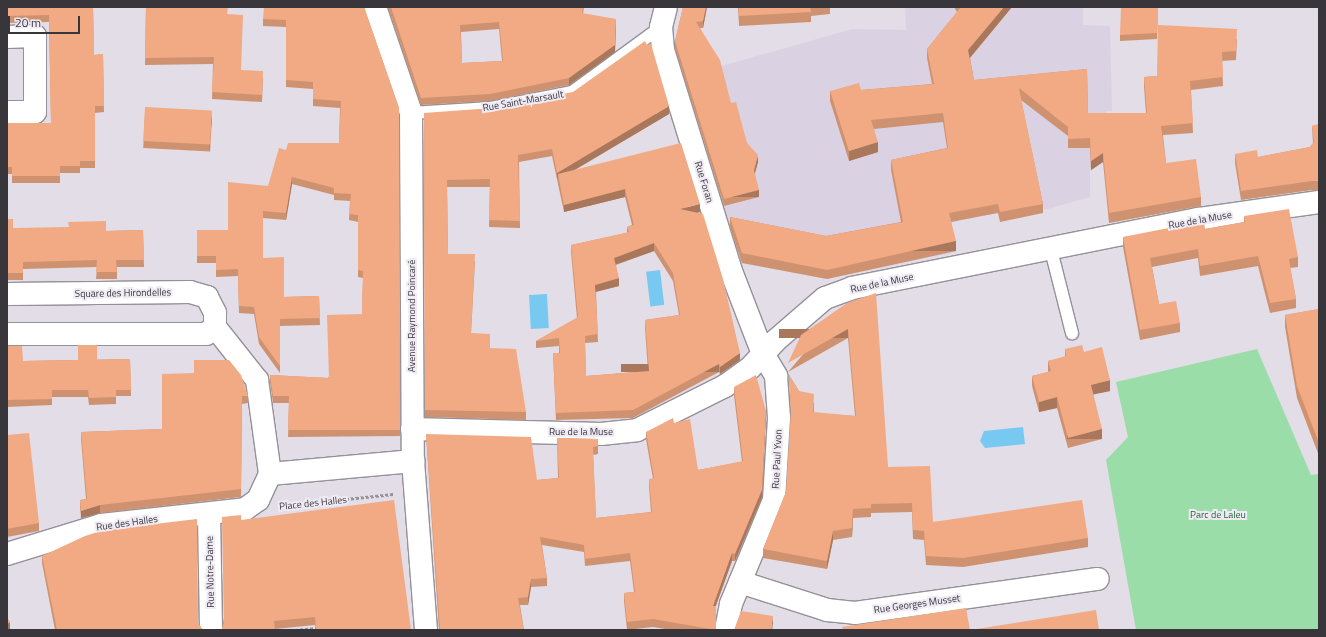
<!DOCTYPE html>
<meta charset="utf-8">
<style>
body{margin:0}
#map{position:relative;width:1326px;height:637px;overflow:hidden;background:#e2dde6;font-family:"Titillium Web",sans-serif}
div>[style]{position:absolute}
.built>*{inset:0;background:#dad2e2}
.green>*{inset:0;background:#9adda9}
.water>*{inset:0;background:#78c9f2;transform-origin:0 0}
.path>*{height:2.5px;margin-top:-1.25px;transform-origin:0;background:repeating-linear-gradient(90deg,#959299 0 3px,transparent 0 5px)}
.roads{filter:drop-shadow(1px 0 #959099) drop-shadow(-1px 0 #959099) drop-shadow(0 1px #959099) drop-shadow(0 -1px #959099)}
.service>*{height:12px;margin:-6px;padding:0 6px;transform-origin:6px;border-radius:6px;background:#fff}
.minor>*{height:22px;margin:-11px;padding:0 11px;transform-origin:11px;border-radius:11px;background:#fff}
.secondary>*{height:22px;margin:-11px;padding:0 11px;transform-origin:11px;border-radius:11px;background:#fff}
.wall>*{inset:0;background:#cf9271;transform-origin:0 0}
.shaded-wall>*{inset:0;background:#a9775c;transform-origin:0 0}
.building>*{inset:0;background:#f1aa83;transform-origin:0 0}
span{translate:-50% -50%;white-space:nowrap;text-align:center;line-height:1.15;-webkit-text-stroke:4px #efeaf4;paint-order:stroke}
.street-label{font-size:10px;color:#38363a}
.park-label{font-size:10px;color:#1f6637}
.frame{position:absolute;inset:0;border:8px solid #38363a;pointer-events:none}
.scale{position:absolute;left:8px;top:16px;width:72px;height:18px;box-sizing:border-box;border:2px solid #38363a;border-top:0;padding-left:5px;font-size:12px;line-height:14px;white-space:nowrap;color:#38363a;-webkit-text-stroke:3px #efeaf4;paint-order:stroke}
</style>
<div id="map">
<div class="built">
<i style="clip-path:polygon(905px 7px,1083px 7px,1083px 25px,1110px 26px,1112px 111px,1106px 111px,1108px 158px,1090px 171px,1090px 197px,1044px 210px,1038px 184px,978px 217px,934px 226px,951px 229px,956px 252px,827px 279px,737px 262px,687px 76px,852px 29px,906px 30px)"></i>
</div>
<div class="green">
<i style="clip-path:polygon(1257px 349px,1311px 475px,1319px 474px,1319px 630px,1136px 630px,1106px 460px,1128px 437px,1116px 382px)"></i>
</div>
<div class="water">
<i style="left:660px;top:270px;width:35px;height:14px;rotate:83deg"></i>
<i style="left:547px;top:294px;width:34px;height:18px;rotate:87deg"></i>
<i style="clip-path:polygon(1023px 427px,1025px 444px,985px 448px,980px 441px,984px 431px)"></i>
</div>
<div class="path">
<i style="left:281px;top:506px;width:113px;rotate:-6.1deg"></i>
<i style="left:295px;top:630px;width:22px;rotate:-5deg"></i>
</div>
<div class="roads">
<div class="service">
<i style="left:411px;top:113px;width:80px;rotate:-3.6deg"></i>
<i style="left:491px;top:108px;width:83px;rotate:-11.2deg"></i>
<i style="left:572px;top:92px;width:110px;rotate:-36.1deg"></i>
<i style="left:1051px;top:250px;width:86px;rotate:75.8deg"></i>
</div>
<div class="minor">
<i style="left:666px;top:7px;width:21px;rotate:104deg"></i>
<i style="left:661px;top:27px;width:23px;rotate:85deg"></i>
<i style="left:663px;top:50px;width:231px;rotate:72.9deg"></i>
<i style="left:731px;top:271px;width:89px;rotate:68.9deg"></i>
<i style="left:763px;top:354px;width:26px;rotate:59deg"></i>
<i style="left:776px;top:376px;width:42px;rotate:85.9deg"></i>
<i style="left:779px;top:418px;width:82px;rotate:93.5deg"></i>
<i style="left:774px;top:500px;width:113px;rotate:112.5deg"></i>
<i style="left:731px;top:604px;width:26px;rotate:101deg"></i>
<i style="left:7px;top:37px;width:28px;rotate:-2deg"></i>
<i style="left:35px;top:36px;width:76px;rotate:90deg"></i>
<i style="left:35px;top:112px;width:28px;rotate:180deg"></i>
<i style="left:7px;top:294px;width:183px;rotate:-0.6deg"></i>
<i style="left:190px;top:292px;width:18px;rotate:16deg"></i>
<i style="left:207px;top:297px;width:18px;rotate:63deg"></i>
<i style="left:215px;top:313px;width:14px;rotate:90deg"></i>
<i style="left:215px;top:327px;width:11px;rotate:142deg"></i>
<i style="left:206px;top:334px;width:199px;rotate:180deg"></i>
<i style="left:215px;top:327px;width:68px;rotate:51.6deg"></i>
<i style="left:257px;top:380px;width:95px;rotate:82.1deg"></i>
<i style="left:412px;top:429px;width:189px;rotate:1.5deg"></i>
<i style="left:601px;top:434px;width:36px;rotate:-6deg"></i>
<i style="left:637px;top:430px;width:98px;rotate:-26.6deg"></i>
<i style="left:725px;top:386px;width:31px;rotate:-36deg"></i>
<i style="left:750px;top:368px;width:37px;rotate:-47deg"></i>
<i style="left:775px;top:341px;width:66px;rotate:-40.7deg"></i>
<i style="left:825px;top:298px;width:29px;rotate:-20deg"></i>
<i style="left:852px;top:288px;width:353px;rotate:-11.3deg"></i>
<i style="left:1198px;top:219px;width:122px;rotate:-8deg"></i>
<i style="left:209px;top:514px;width:116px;rotate:89deg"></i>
<i style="left:7px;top:554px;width:98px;rotate:-17.1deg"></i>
<i style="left:101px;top:525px;width:145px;rotate:-6.3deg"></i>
<i style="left:245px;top:509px;width:16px;rotate:-35deg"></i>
<i style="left:258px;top:500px;width:29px;rotate:-65deg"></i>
<i style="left:270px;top:474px;width:144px;rotate:-5.2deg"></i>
<i style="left:740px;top:582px;width:91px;rotate:17.8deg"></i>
<i style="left:827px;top:610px;width:28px;rotate:6deg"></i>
<i style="left:855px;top:613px;width:245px;rotate:-8deg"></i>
</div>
<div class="secondary">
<i style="left:375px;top:7px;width:112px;rotate:71.2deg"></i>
<i style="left:411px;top:113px;width:348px;rotate:89.7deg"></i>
<i style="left:413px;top:461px;width:169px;rotate:85.6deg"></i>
</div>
</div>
<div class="wall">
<i style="clip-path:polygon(7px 7px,93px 7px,94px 55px,103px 54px,104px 112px,95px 113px,95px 168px,80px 168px,80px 173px,60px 173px,60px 183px,12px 183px,12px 174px,7px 174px,7px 123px,51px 123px,49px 22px,7px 23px)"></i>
<i style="clip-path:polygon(146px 7px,228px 14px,241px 70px,263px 78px,262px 102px,212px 99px,213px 64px,145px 65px)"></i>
<i style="clip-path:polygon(364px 7px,399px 108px,400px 436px,288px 437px,289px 403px,273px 403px,270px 382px,270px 375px,328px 378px,362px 314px,363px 278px,358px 277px,358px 222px,349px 220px,350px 201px,334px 200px,334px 195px,292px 184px,286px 220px,263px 218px,263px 258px,284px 297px,319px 296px,320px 325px,280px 326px,280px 373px,259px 344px,254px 314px,239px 313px,238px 276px,216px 277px,216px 263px,197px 263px,197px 230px,228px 230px,268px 186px,286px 150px,339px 143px,340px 108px,313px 106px,313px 89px,286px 87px,286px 27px,263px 26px,263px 19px)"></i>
<i style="clip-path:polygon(evenodd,388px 7px,584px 7px,583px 14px,616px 26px,615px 52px,569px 85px,490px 101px,421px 105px,388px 7px,499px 29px,502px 61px,462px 63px,461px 32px,499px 29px)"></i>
<i style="clip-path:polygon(683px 7px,707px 7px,703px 28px,700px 28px,747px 143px,758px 162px,754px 174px,759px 197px,724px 206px,675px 48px,675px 41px)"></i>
<i style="clip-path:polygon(738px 7px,830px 7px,830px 14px,811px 16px,811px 22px,739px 26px)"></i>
<i style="clip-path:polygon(954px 7px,1012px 7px,970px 58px,974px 80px,1087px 69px,1088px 113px,1146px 113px,1144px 87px,1144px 77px,1157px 76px,1237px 39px,1236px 60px,1222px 61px,1223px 86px,1191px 90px,1193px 133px,1163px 135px,1166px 163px,1201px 197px,1201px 206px,1109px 223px,1103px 162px,1091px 170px,1090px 148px,1068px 148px,1068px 136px,1021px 100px,1043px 204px,1043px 213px,1000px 222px,998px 213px,951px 222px,956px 251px,827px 279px,742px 263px,730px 227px,730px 217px,826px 236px,901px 222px,891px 170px,891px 160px,947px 148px,943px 122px,874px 129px,878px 152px,849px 161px,830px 101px,830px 91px,861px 90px,932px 84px,927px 58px,927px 49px,957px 12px)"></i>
<i style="clip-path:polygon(1158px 8px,1157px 39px,1120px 41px,1120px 35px)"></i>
<i style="clip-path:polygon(evenodd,424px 113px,669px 114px,575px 170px,700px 212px,696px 213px,740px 360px,720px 374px,719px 372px,633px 418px,556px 420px,553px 353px,559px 353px,559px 346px,536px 348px,536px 341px,577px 318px,571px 252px,571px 245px,627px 233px,627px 227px,632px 225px,625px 197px,564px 212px,552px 156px,519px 162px,520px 228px,489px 227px,490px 187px,447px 187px,448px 254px,475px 261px,471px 333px,490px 348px,526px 412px,526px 420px,425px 417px,424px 113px,654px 251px,673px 281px,679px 315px,645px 320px,645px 328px,648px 371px,586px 376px,585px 343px,598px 342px,596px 292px,619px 286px,616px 265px,654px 251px)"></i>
<i style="left:145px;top:114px;width:67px;height:34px;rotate:3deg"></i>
<i style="clip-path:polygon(1319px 124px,1319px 191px,1312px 190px,1241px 200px,1235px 163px,1235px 154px,1258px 157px,1310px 147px,1313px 143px,1312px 126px)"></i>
<i style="clip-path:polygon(1244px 216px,1298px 257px,1298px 267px,1290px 268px,1296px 299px,1296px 308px,1270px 313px,1258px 266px,1200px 276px,1198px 258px,1152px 267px,1159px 304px,1180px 323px,1180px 332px,1140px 340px,1123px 247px,1123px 237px,1205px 229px,1244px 222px)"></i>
<i style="clip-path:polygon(7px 219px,13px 228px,106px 231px,143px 230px,144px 267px,117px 267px,117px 279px,96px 279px,97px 267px,23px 269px,23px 280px,7px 280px)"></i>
<i style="clip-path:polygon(847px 303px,888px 467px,933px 522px,1088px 538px,1088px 547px,963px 567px,926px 565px,924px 540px,913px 539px,912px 512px,871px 513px,871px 517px,853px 518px,852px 537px,833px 540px,827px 569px,763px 558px,763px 549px,786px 492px,791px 415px,789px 375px,799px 391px,814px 403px,814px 413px,855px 416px,848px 338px,788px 372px)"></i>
<i style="clip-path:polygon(1319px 309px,1319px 456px,1297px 398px,1285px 327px,1285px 315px)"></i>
<i style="clip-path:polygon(7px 346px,23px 361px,130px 359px,131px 396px,116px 396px,116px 404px,89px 405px,88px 397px,52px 397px,52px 405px,7px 407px)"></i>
<i style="clip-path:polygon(1065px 349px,1084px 352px,1110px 391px,1093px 394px,1102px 439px,1068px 448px,1057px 408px,1039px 412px,1032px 386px,1032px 376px,1048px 372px,1048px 361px,1065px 357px)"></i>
<i style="clip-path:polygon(162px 374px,248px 396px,248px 403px,242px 404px,241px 497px,100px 513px,81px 518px,80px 507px,80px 500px,86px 499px,81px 439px,81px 432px,162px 429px)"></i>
<i style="clip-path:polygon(734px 387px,766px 418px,762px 497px,735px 561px,732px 561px,716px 606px,716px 630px,671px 630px,653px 627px,627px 630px,624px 601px,624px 593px,634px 592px,630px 561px,585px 566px,584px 552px,542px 545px,547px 578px,547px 586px,531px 587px,528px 605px,520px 605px,524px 630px,439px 630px,426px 434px,537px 480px,558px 478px,557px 438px,598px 439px,598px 454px,593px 455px,596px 518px,651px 512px,649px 486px,649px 479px,653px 479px,646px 439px,646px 432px,674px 423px,698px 470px,742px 462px,734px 395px)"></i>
<i style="clip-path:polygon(7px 435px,39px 523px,39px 531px,7px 537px)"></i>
<i style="clip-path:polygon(241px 520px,411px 630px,316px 630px,315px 625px,275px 629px,222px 629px,223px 623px)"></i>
<i style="clip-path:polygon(42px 556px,198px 623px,203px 630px,55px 630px,42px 563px)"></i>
</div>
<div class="shaded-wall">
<i style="clip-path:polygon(706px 7px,707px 7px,703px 28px,703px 21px)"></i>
<i style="clip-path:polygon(1004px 7px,1012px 7px,968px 60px,968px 50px)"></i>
<i style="clip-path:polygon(616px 19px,615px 52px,569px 85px,569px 78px)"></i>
<i style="clip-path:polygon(669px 106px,669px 114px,559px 179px,558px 174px,557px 180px,557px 173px)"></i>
<i style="clip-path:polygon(212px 111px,212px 118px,209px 152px,209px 145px)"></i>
<i style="clip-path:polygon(878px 142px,878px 152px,849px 161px,849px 151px)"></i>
<i style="clip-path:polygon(1103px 153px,1103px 162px,1091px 170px,1091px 161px)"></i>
<i style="clip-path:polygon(758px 155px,758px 162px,754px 177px,754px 170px)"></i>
<i style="clip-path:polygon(292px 177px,292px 184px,286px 220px,286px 213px)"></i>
<i style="clip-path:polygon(625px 189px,625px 197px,564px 212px,564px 205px)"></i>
<i style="left:759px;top:190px;width:7px;height:36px;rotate:90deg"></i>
<i style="clip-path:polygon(700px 204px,700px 212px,680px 217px,680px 209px)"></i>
<i style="left:956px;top:241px;width:10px;height:132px;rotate:90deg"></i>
<i style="clip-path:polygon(654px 243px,654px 251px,614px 265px,614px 258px)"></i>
<i style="clip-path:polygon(619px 278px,619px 286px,595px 292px,595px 285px)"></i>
<i style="left:848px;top:329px;width:9px;height:69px;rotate:90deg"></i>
<i style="clip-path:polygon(740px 353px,740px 360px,720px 374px,720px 367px)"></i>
<i style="left:719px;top:364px;width:8px;height:98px;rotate:90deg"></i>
<i style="clip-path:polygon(1110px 380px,1110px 391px,1091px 395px,1091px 385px)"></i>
<i style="clip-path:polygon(1057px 397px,1057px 408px,1039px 412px,1039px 402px)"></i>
<i style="clip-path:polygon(766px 411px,762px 497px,735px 561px,735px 554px)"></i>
<i style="left:1102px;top:429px;width:10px;height:35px;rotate:90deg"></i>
<i style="clip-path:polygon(100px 505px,100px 513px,81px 518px,81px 511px)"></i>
<i style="clip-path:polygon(853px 509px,853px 518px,852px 537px,852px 528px)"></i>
<i style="clip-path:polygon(833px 531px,833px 540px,827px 569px,827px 561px)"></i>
<i style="clip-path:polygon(732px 553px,732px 561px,713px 613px,713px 606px)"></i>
<i style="clip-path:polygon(531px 579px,531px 587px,528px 605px,528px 597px)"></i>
<i style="clip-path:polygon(773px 616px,773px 623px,772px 630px,771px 630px)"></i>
<i style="clip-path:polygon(10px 622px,10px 629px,7px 630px,7px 624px)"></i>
</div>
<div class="building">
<i style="clip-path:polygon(7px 7px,93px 7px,94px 55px,103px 54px,104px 106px,95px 106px,95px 161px,80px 161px,80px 166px,60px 166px,60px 176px,12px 176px,12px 167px,7px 167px,7px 123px,51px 123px,49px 15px,7px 16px)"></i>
<i style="clip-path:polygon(146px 7px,228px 7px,227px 14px,243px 15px,241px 70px,263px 71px,262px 95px,212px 92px,214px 57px,145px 58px)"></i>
<i style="clip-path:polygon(264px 7px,364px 7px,399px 108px,400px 430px,288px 430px,289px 396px,273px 396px,270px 375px,329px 378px,327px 315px,362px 314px,363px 271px,358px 270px,358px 215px,349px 214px,351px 194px,334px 193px,334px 188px,292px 177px,286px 213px,263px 211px,263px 258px,284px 257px,284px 297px,319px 296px,320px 318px,280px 319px,280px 366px,259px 337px,254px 307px,239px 306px,238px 269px,216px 270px,216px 256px,197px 256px,197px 230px,228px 230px,228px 182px,268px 186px,279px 148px,286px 150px,288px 143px,339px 143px,341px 101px,313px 99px,313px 82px,286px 80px,286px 20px,263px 19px)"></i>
<i style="clip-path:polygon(evenodd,391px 7px,583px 7px,582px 13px,616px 19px,615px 45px,569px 78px,490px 94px,421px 98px,391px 7px,499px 22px,503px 61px,462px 63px,460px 25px,499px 22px)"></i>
<i style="clip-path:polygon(683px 7px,706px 7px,703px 21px,696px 22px,720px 60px,731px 103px,736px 102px,747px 143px,758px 155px,754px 170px,759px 190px,724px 199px,675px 41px)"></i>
<i style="clip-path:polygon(739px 7px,810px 7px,811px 12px,739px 16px)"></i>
<i style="clip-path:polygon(959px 7px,1004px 7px,968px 50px,974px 80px,1087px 69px,1088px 113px,1147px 113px,1144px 77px,1157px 76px,1158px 25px,1237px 29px,1236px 51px,1222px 52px,1223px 77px,1190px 81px,1193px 123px,1161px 126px,1166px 163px,1196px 159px,1201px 197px,1109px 213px,1103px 153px,1091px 161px,1090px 138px,1068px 139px,1068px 127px,1019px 88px,1043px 204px,1000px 212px,998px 204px,949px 213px,956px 241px,827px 270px,742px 253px,730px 217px,826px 236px,903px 222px,891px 160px,948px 148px,943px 113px,871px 120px,878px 142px,849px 151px,830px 91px,859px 83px,861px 90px,934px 84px,927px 49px,960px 8px)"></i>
<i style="clip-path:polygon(1121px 7px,1138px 7px,1158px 8px,1157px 33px,1120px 35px)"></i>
<i style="clip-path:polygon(645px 41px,647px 45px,651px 44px,669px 106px,557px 173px,552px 149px,518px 155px,520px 221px,489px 220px,490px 179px,447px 180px,448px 254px,475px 254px,471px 333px,490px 334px,490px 348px,516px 349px,526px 412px,425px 410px,424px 113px,492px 108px,573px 92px)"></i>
<i style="left:145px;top:107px;width:67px;height:34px;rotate:3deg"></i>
<i style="clip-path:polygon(1319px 124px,1319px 181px,1312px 181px,1241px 191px,1235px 154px,1257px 150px,1258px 157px,1310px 147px,1314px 142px,1312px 126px)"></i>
<i style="clip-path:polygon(evenodd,681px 143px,700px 204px,680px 209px,703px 214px,723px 279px,740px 353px,720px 367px,719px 364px,633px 410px,556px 413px,553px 353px,560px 353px,559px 338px,536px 341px,578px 317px,571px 245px,629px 232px,627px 227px,634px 225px,625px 189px,564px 205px,558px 174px,681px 143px,654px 243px,673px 273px,680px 315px,645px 320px,649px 371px,586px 376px,585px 336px,598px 334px,595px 285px,619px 278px,614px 258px,654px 243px)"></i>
<i style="clip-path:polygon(1289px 209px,1298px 257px,1289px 259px,1296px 299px,1270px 303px,1258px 256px,1200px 266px,1198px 249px,1150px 258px,1159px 304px,1176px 301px,1180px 323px,1140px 330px,1123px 237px,1204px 221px,1205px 229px,1245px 222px,1244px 216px)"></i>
<i style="clip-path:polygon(7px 219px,13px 219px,13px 228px,69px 227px,68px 222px,106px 221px,106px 231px,143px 230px,144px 260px,116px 260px,117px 272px,96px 272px,97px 260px,23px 262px,23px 273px,7px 273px)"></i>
<i style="clip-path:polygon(876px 293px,888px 467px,930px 466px,933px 522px,1082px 500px,1088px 538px,963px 558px,926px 556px,924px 531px,913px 530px,912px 503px,871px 504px,871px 508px,853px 509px,852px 528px,833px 531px,827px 561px,763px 549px,786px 492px,791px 410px,789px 375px,799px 391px,814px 394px,813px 412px,856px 416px,848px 329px,788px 363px,801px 335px,847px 303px)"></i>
<i style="clip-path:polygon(1319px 309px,1319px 443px,1297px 386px,1285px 315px)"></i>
<i style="clip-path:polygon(78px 345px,97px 345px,97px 360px,130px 359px,131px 390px,116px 390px,116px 397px,89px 398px,88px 390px,52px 390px,52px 399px,7px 400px,7px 346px,22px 346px,23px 361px,78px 360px)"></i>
<i style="clip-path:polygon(1082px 345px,1084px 352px,1102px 347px,1110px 380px,1091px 385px,1102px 429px,1068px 438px,1057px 397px,1039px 402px,1032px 376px,1051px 371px,1048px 361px,1066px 356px,1065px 349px)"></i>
<i style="clip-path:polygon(194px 360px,229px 360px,241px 375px,248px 396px,242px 396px,241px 489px,100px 505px,81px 511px,80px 500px,87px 499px,81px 432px,162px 429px,162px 374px,194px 373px)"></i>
<i style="clip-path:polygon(756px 375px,766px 411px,762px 490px,735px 554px,732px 553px,713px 606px,716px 606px,716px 630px,653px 619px,627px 622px,624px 593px,635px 592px,630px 553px,585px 559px,584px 545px,540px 537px,547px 578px,531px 579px,528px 597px,518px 598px,524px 630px,440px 630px,426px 434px,531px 437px,537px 480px,559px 478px,557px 438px,598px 439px,598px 446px,593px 447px,596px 518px,652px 512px,649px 479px,654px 478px,646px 432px,673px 418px,674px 423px,690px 419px,698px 470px,743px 461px,734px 387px)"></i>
<i style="clip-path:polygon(29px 433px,39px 523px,7px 529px,7px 435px)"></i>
<i style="clip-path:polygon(394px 500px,411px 630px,316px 630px,315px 617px,274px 621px,275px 630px,220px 630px,222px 629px,224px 622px,222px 517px,241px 515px,241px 520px)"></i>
<i style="clip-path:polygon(197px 519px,198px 623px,203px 630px,57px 630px,42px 556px,85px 536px,104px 530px)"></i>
<i style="clip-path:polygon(966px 608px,970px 630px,843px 630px,842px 627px)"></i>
<i style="clip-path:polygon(1096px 610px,1099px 630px,970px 630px)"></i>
<i style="clip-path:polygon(741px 611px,773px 616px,771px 630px,734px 630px)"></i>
<i style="clip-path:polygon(7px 617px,10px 622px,7px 624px)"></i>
</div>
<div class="street-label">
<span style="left:523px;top:101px;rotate:-10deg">Rue Saint-Marsault</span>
<span style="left:704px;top:182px;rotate:73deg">Rue Foran</span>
<span style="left:1200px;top:220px;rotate:-10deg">Rue de la Muse</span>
<span style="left:882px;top:283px;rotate:-12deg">Rue de la Muse</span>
<span style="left:123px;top:293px;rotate:-1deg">Square des Hirondelles</span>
<span style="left:412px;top:316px;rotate:-90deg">Avenue Raymond Poincaré</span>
<span style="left:581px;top:432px">Rue de la Muse</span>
<span style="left:777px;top:459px;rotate:-87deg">Rue Paul Yvon</span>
<span style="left:313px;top:503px;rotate:-6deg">Place des Halles</span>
<span style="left:127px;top:523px;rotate:-8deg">Rue des Halles</span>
<span style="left:210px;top:572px;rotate:-91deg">Rue Notre-Dame</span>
<span style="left:917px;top:604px;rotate:-8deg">Rue Georges Musset</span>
</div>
<div class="park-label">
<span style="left:1218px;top:515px">Parc de Laleu</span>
</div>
<div class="frame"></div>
<div class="scale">20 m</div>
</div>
